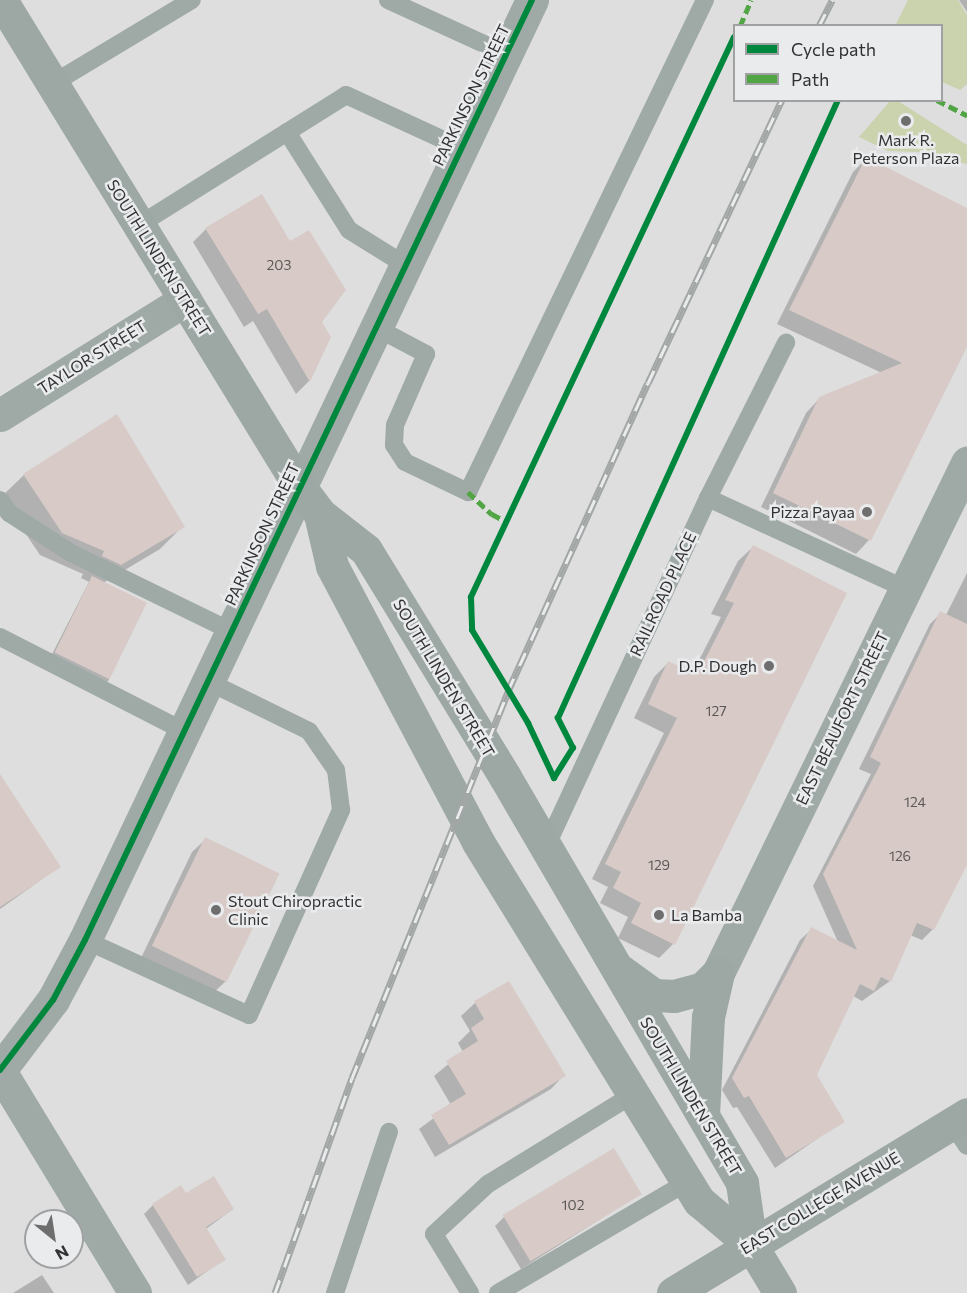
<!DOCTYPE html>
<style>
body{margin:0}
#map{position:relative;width:967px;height:1293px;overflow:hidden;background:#dededf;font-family:Commissioner,sans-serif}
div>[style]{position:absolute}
.green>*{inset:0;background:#cad2ae}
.shadow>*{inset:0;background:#0003}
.building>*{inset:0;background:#d8cbc7;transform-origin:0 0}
.service>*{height:18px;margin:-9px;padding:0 9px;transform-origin:9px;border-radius:9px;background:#9faaa7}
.minor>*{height:33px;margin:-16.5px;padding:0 16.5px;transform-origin:16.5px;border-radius:16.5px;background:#9faaa7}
.secondary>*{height:33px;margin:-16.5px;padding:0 16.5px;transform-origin:16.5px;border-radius:16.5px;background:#9da8a5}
.rail>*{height:7px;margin-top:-3.5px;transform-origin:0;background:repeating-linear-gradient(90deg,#eaebed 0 14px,#a2a7a6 0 28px);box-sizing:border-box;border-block:2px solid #a2a7a6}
.quiet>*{height:4.5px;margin-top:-2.25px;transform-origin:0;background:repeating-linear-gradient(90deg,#52a544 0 9px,transparent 0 13.5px)}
.cycleway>*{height:6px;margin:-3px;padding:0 3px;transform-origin:3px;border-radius:3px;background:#00873e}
.dots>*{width:16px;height:16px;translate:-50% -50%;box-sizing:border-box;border:3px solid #eaebed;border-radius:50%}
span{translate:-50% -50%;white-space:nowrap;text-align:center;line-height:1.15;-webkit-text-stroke:5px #eaebed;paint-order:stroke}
.number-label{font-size:14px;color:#5c5858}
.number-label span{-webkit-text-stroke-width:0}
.street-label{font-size:16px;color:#323233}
.poi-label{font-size:16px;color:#323233}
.right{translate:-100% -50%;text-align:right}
.left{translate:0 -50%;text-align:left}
.legend{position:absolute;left:733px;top:24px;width:210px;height:78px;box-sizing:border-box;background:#eaebed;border:2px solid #a0a1a3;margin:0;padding:8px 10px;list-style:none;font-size:18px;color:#323233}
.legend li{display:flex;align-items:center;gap:12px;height:30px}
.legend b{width:30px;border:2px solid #a0a1a3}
.north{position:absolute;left:24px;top:1209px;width:60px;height:60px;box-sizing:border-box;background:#eaebed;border:2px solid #a0a1a3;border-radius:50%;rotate:150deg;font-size:16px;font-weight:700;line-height:24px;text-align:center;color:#323233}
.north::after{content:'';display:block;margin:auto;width:21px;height:27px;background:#6e6e6f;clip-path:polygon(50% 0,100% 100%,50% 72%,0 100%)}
</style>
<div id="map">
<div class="green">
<i style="clip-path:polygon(908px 0,958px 0,967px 15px,967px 84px,960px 90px,942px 82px,942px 26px,896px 24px)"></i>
<i style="clip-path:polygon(890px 101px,898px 101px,967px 145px,967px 164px,918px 152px,888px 151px,859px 137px)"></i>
</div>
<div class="shadow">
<i style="clip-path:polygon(959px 0,967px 0,967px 12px)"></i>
<i style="clip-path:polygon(866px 159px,967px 209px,967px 341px,869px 540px,856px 554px,761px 507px,806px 413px,819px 399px,882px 373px,777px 324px,853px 172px)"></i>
<i style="clip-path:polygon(206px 229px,320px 322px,330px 337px,309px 381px,296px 394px,253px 321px,244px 327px,193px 242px)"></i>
<i style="clip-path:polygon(116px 416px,183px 526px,160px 549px,103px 583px,109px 680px,100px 689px,48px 662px,89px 582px,81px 578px,83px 574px,40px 555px,1px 497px,24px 475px)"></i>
<i style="clip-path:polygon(753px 547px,673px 944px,659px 958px,618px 938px,628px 917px,600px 903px,608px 887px,592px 879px,664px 733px,634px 718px,654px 677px,668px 663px,692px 674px,721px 617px,711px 614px,738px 561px)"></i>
<i style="clip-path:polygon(967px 573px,967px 862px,933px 929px,922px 940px,910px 935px,890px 981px,862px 1001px,853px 996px,815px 1075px,843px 1121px,775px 1168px,737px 1107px,733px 1108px,722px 1090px,800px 940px,812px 929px,838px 942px,813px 886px,871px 774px,859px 769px,930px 624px,941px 613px,946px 615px)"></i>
<i style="clip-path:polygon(0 795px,59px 867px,0 909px)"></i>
<i style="clip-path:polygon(206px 839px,226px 981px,212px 994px,140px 960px,192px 852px)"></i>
<i style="clip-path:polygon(508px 983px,564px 1075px,551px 1089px,435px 1157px,419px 1129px,451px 1105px,434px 1076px,463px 1052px,458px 1043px,470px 1031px,461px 1016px,475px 1003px)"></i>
<i style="clip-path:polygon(640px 1194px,521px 1269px,495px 1226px,504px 1217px)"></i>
<i style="clip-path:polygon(186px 1195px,233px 1209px,206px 1229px,224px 1259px,188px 1285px,144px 1214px,153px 1205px)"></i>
<i style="clip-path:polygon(42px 1275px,54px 1293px,13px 1293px)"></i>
</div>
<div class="building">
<i style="clip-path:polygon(866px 157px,967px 208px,967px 347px,871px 541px,773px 493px,819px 397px,902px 363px,789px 310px)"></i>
<i style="clip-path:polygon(262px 194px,290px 241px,309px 230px,346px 290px,322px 322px,331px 337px,310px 382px,267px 309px,258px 314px,205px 228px)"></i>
<i style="clip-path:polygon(117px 414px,185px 527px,121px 565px,102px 556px,104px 551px,62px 533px,23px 474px)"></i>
<i style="clip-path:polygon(753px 545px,847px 593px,675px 945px,631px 923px,641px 903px,613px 888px,621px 872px,605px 864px,677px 718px,648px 704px,668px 661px,697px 675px,734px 603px,725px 600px)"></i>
<i style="left:92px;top:576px;width:61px;height:85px;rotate:26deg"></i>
<i style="clip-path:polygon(940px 611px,967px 624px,967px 865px,934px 930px,917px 923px,891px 982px,881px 977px,874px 991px,860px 984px,817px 1075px,845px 1122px,786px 1158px,749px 1096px,744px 1098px,732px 1078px,811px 927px,857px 950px,823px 874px,881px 763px,870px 757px)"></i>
<i style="clip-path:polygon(0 774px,61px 867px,0 907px)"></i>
<i style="left:205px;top:837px;width:83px;height:121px;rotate:26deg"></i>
<i style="clip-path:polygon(509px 981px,566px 1076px,449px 1145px,431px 1115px,466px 1094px,446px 1061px,478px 1041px,471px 1028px,484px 1019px,474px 1001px)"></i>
<i style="left:614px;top:1148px;width:54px;height:130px;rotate:59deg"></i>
<i style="clip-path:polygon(214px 1176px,234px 1209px,206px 1227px,226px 1260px,197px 1277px,152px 1204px,181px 1185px,186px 1193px)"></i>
</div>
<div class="service">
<i style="left:388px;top:0;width:130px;rotate:24.6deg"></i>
<i style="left:52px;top:84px;width:163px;rotate:-31deg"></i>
<i style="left:287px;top:132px;width:116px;rotate:57.7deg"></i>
<i style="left:349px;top:230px;width:66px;rotate:32deg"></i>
<i style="left:139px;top:225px;width:244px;rotate:-32.1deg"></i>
<i style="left:346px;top:95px;width:127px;rotate:24.7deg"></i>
<i style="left:375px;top:327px;width:58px;rotate:27.9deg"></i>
<i style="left:426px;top:354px;width:77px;rotate:113.6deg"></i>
<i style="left:395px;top:425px;width:20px;rotate:93deg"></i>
<i style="left:394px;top:445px;width:20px;rotate:57deg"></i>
<i style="left:405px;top:462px;width:70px;rotate:25.5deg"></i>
<i style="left:468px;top:492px;width:546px;rotate:-64.28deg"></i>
<i style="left:708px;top:498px;width:218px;rotate:24.7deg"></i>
<i style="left:0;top:500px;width:16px;rotate:55deg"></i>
<i style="left:9px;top:513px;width:74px;rotate:32.8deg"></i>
<i style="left:71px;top:553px;width:178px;rotate:26deg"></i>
<i style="left:0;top:637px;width:207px;rotate:27.1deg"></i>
<i style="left:546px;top:847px;width:385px;rotate:-65.1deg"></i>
<i style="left:708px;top:498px;width:174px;rotate:-63.3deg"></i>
<i style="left:85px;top:940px;width:180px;rotate:24.6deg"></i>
<i style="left:249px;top:1015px;width:225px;rotate:-65.8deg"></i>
<i style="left:341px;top:810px;width:40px;rotate:-97.1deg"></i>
<i style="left:336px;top:770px;width:47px;rotate:-124.7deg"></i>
<i style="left:309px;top:731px;width:114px;rotate:-153.9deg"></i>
<i style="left:952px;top:1123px;width:27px;rotate:57deg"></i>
<i style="left:335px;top:1293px;width:170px;rotate:-71.5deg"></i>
<i style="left:470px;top:1293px;width:69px;rotate:-121.4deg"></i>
<i style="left:434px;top:1234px;width:74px;rotate:-42.8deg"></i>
<i style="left:488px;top:1184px;width:172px;rotate:-31.7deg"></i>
<i style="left:498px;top:1293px;width:219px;rotate:-30.4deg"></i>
</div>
<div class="minor">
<i style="left:0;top:415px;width:218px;rotate:-31.9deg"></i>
<i style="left:718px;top:973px;width:568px;rotate:-63.98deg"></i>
<i style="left:0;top:1070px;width:88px;rotate:-52.9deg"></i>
<i style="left:53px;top:1000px;width:68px;rotate:-61.9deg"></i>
<i style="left:85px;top:940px;width:1041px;rotate:-64.57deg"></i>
<i style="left:0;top:1071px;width:260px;rotate:58.7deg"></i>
</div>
<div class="secondary">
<i style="left:1px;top:0;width:570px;rotate:58.48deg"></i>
<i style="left:299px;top:486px;width:35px;rotate:53deg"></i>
<i style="left:320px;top:514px;width:58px;rotate:38deg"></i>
<i style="left:366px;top:550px;width:266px;rotate:58.5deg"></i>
<i style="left:505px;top:777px;width:470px;rotate:59.7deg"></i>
<i style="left:742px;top:1183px;width:63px;rotate:81.7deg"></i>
<i style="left:320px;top:514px;width:53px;rotate:77deg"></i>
<i style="left:332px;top:566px;width:312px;rotate:62.1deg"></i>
<i style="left:478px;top:842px;width:422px;rotate:58.4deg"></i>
<i style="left:699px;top:1201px;width:68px;rotate:40.2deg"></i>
<i style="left:751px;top:1245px;width:56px;rotate:58.9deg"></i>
<i style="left:621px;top:971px;width:41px;rotate:36deg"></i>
<i style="left:654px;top:995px;width:20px;rotate:3deg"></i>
<i style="left:674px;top:996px;width:30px;rotate:-15deg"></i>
<i style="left:703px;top:988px;width:21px;rotate:-45deg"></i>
<i style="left:703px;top:1115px;width:98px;rotate:-87.1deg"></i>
<i style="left:708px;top:1017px;width:45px;rotate:-77.2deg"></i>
<i style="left:673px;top:1293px;width:344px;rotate:-31.3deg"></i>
</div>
<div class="rail">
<i style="left:819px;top:26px;width:29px;rotate:-63deg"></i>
<i style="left:275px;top:1293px;width:228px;rotate:-70.3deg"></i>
<i style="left:352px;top:1078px;width:417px;rotate:-68deg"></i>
<i style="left:508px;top:691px;width:338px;rotate:-65.6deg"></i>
<i style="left:648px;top:383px;width:313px;rotate:-64.7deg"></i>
</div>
<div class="quiet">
<i style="left:740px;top:26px;width:28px;rotate:-67deg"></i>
<i style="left:937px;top:100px;width:34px;rotate:27deg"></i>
<i style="left:468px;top:492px;width:33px;rotate:43deg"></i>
<i style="left:492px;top:514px;width:17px;rotate:28deg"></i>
</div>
<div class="cycleway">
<i style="left:734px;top:37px;width:619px;rotate:115.16deg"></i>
<i style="left:471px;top:597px;width:33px;rotate:88deg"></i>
<i style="left:472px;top:630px;width:109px;rotate:58.9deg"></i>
<i style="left:528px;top:723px;width:61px;rotate:64.7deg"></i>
<i style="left:554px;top:778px;width:36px;rotate:-58deg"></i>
<i style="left:573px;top:748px;width:34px;rotate:-117deg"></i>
<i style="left:558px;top:718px;width:678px;rotate:-65.63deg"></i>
<i style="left:0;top:1070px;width:88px;rotate:-52.9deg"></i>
<i style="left:53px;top:1000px;width:68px;rotate:-61.9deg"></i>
<i style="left:85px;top:940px;width:1041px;rotate:-64.57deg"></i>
</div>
<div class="dots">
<i style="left:906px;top:121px;background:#6e6e6f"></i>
<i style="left:867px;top:512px;background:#6e6e6f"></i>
<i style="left:769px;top:666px;background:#6e6e6f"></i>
<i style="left:216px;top:910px;background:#6e6e6f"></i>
<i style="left:659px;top:915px;background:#6e6e6f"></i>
</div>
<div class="number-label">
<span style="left:279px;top:265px">203</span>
<span style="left:716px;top:711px">127</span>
<span style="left:915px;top:802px">124</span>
<span style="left:900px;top:856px">126</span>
<span style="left:659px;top:865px">129</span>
<span style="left:573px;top:1205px">102</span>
</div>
<div class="street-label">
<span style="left:471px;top:95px;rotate:-64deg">PARKINSON STREET</span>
<span style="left:159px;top:258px;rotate:58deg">SOUTH LINDEN STREET</span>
<span style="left:92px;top:357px;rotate:-32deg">TAYLOR STREET</span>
<span style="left:262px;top:534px;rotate:-65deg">PARKINSON STREET</span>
<span style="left:663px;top:594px;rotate:-65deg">RAILROAD PLACE</span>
<span style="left:444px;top:678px;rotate:59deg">SOUTH LINDEN STREET</span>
<span style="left:842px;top:718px;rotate:-64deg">EAST BEAUFORT STREET</span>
<span style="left:691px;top:1096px;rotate:59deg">SOUTH LINDEN STREET</span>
<span style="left:820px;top:1203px;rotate:-31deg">EAST COLLEGE AVENUE</span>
</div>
<div class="poi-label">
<span style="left:906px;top:149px">Mark R.<br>Peterson Plaza</span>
<span class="right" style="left:855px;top:512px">Pizza Payaa</span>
<span class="right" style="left:757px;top:666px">D.P. Dough</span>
<span class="left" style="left:228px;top:910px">Stout Chiropractic<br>Clinic</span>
<span class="left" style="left:671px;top:915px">La Bamba</span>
</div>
<ul class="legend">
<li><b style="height:8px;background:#00873e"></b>Cycle path</li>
<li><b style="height:8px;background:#52a544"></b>Path</li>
</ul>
<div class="north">N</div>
</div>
